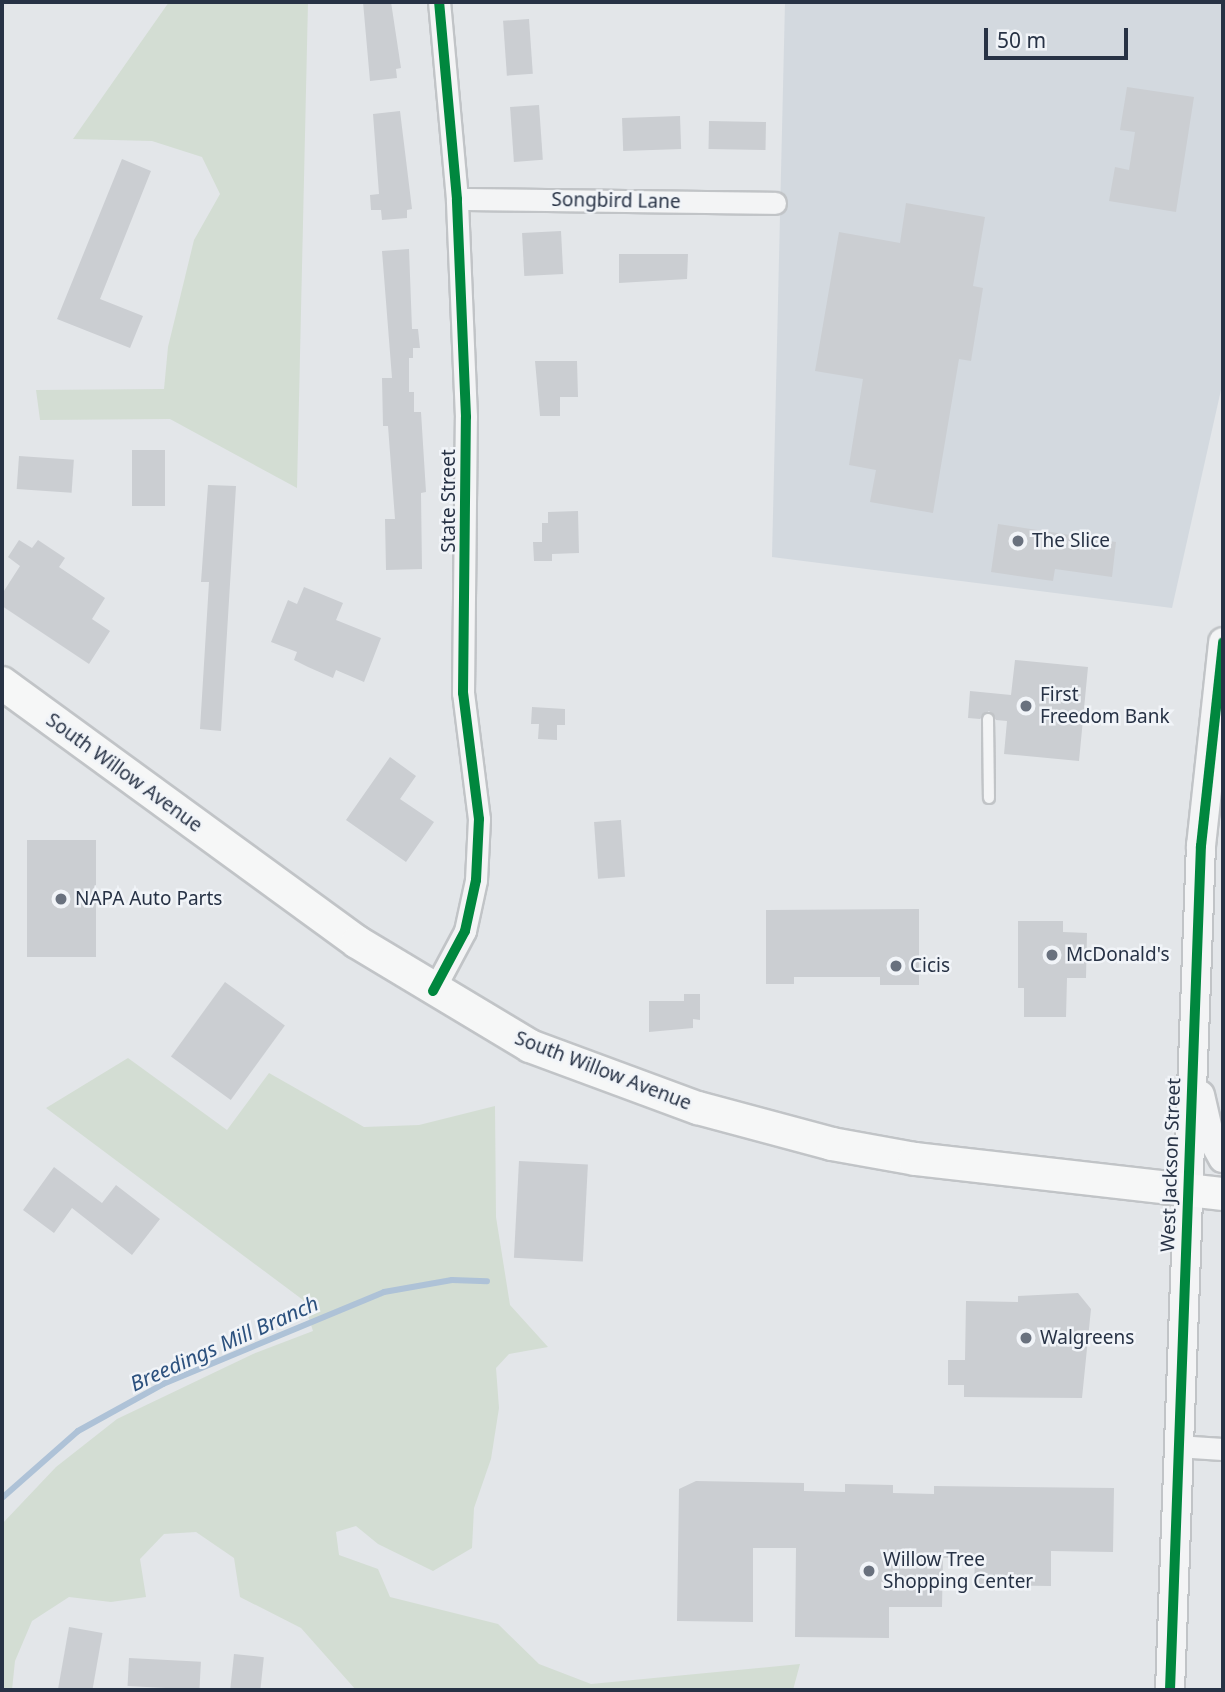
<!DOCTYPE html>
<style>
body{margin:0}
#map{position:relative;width:1225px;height:1692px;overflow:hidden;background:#e3e6e9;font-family:"Noto Sans",sans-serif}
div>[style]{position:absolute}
.built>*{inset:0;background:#d3d9df}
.green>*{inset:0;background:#d3ddd3}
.stream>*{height:6px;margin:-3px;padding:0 3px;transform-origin:3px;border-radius:3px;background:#aec2d7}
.building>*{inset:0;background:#cbced2;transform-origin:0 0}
.roads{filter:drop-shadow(2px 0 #c1c4c7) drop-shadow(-2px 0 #c1c4c7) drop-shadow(0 2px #c1c4c7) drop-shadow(0 -2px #c1c4c7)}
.service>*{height:10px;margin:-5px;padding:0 5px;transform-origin:5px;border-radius:5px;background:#f3f4f5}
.minor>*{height:21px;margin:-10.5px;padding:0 10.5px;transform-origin:10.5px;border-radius:10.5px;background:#f3f4f5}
.tertiary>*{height:28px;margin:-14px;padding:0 14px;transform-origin:14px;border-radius:14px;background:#f3f4f5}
.secondary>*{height:32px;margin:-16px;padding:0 16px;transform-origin:16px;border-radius:16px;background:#f6f7f7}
.cycleway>*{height:10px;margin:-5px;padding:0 5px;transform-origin:5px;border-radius:5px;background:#00873e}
.dots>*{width:19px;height:19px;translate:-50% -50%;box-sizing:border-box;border:4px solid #f1f4f8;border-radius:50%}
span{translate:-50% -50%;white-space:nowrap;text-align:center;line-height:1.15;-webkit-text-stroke:5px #f1f4f8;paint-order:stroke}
.street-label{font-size:19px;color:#273245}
.poi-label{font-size:19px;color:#273245}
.left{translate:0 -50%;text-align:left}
.water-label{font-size:21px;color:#2c517e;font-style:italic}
.frame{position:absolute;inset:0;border:4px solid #273245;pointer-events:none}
.scale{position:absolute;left:984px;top:28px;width:144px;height:32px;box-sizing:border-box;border:4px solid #273245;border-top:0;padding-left:9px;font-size:21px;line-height:24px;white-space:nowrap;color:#273245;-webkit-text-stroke:5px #f1f4f8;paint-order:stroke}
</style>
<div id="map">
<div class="built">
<i style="clip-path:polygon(785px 2px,1223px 2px,1223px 381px,1172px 608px,772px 557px)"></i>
</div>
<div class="green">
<i style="clip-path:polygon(169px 2px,308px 2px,297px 488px,170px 419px,40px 420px,36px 390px,164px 389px,168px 347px,194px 240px,220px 194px,202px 157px,152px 141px,73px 139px)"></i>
<i style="clip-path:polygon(128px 1058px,227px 1130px,269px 1073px,364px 1127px,419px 1125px,495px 1106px,496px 1217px,510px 1305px,548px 1347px,509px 1354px,496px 1368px,499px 1408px,491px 1459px,474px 1508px,472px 1548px,433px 1571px,378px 1544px,356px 1526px,336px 1532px,339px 1555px,378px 1569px,390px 1597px,498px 1624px,539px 1664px,591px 1684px,800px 1664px,793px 1690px,356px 1690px,301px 1628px,240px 1597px,234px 1558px,196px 1532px,164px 1534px,140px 1559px,146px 1597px,111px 1602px,69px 1597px,32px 1621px,15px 1661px,12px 1690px,2px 1690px,2px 1524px,56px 1467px,117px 1419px,253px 1354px,313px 1331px,303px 1300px,46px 1108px)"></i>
</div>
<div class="stream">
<i style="left:2px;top:1498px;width:101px;rotate:-41.4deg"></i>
<i style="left:78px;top:1431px;width:97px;rotate:-28.9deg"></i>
<i style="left:163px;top:1384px;width:239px;rotate:-22.6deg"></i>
<i style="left:384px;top:1292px;width:69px;rotate:-10deg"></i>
<i style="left:452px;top:1280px;width:35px;rotate:2deg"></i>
</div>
<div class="building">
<i style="clip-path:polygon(363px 2px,391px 2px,401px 68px,396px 69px,397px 78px,370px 81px)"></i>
<i style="left:529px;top:19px;width:55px;height:26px;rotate:86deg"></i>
<i style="clip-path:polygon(1127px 87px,1194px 97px,1176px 212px,1109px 201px,1115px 167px,1129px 170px,1135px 132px,1120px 130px)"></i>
<i style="left:539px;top:105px;width:55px;height:29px;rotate:86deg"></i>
<i style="clip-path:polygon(400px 111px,412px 209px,407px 210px,407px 218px,382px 220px,381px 210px,371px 210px,370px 195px,379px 194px,373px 114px)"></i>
<i style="left:680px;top:116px;width:33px;height:58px;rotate:88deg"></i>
<i style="left:709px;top:121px;width:57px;height:28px;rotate:1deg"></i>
<i style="clip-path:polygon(122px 159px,151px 171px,100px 299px,143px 316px,130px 348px,57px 319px)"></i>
<i style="clip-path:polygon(906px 203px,985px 217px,973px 286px,983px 288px,971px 361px,959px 359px,933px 513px,870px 502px,876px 470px,849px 465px,863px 379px,815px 371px,839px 232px,900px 243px)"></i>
<i style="left:561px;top:231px;width:43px;height:39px;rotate:87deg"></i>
<i style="clip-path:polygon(409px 249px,412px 329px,418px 329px,420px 348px,413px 348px,413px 358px,409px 358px,409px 392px,414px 392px,414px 412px,421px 412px,426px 492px,421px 493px,422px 569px,386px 570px,385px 519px,395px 519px,388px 426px,383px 426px,382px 378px,392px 378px,382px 251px)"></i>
<i style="clip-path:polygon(619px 254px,688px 254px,687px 279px,619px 283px)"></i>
<i style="clip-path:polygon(535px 361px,577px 361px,578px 397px,560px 397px,560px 416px,540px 416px)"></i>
<i style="left:132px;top:450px;width:33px;height:56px"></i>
<i style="left:19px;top:456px;width:55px;height:33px;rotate:4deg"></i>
<i style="clip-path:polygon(208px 485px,236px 486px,221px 731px,200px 729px,209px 582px,201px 582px)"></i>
<i style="clip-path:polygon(578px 511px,579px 553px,552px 554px,552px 561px,534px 561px,533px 542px,542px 542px,542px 523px,548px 523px,548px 512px)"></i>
<i style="clip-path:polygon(998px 524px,1116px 542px,1112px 577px,1055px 569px,1053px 581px,991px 572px)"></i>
<i style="clip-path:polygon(19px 540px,32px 548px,38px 540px,65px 558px,59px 567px,105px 598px,92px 619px,110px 631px,89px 664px,2px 606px,2px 594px,20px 566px,8px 557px)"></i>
<i style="clip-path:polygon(304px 587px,343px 603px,336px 620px,381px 638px,364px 682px,336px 670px,333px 678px,308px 667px,294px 660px,297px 652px,271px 642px,288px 600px,297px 604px)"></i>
<i style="clip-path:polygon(1015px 660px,1088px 667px,1079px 761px,1004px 754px,1007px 721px,996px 720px,989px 711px,980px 719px,968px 718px,970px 691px,1011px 695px)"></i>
<i style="clip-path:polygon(532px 707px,565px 709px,565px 725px,557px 725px,557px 740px,538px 739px,539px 724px,531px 724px)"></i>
<i style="clip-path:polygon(390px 757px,416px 776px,400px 799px,434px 822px,406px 862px,346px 820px)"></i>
<i style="left:621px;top:820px;width:57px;height:27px;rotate:86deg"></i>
<i style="left:27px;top:840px;width:69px;height:117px"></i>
<i style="clip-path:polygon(919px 909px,919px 985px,880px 985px,880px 977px,794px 977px,794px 984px,766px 984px,766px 910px)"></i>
<i style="clip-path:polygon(1018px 921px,1063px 921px,1063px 932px,1087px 933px,1086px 978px,1067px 978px,1066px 1017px,1024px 1017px,1024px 988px,1018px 988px)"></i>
<i style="left:225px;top:982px;width:74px;height:92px;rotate:36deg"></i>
<i style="clip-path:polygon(684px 994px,700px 994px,700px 1020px,693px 1019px,693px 1028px,649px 1032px,649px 1001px,684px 1001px)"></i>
<i style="left:519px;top:1161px;width:69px;height:97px;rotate:3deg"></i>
<i style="clip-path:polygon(54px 1167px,102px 1203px,116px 1185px,160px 1219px,132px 1255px,72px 1208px,54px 1233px,23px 1210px)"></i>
<i style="clip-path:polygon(1078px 1293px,1091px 1309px,1082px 1398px,964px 1397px,964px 1385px,948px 1385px,948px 1360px,965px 1360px,966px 1301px,1018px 1302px,1018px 1296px)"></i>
<i style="clip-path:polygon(696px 1481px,804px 1483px,804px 1491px,845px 1492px,845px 1484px,893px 1485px,893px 1493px,934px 1494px,934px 1486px,1114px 1488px,1113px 1552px,1051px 1551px,1051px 1586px,974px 1585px,975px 1558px,943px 1558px,942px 1607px,889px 1607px,889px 1638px,795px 1637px,796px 1548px,753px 1548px,753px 1622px,677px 1621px,679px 1489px)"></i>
<i style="left:69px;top:1627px;width:34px;height:64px;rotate:10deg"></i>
<i style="left:234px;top:1654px;width:30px;height:36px;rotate:6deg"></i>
<i style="left:129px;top:1658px;width:72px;height:28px;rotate:3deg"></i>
</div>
<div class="roads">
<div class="service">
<i style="left:988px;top:719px;width:79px;rotate:89.3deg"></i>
</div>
<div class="minor">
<i style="left:457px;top:199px;width:318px;rotate:0.7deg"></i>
<i style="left:433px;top:991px;width:68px;rotate:-61.9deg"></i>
<i style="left:465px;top:931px;width:52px;rotate:-77.8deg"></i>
<i style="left:476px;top:880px;width:61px;rotate:-87.2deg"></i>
<i style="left:479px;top:819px;width:127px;rotate:-97.2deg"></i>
<i style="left:463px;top:693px;width:276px;rotate:-89.4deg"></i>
<i style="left:466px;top:417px;width:218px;rotate:-92.4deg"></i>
<i style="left:457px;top:199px;width:198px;rotate:-95.2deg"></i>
<i style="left:1176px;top:1446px;width:47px;rotate:3.7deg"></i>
</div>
<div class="tertiary">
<i style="left:1200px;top:1095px;width:37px;rotate:77deg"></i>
<i style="left:1208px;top:1131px;width:31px;rotate:61deg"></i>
<i style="left:1170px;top:1690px;width:845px;rotate:-87.9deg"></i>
<i style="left:1201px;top:846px;width:205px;rotate:-83.8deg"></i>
</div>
<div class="secondary">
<i style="left:2px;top:683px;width:439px;rotate:36.1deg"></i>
<i style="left:357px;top:942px;width:202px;rotate:31deg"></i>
<i style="left:530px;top:1046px;width:179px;rotate:20.3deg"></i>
<i style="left:698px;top:1108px;width:139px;rotate:15deg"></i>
<i style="left:832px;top:1144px;width:84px;rotate:10.2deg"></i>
<i style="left:915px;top:1159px;width:310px;rotate:6.5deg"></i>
</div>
</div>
<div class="cycleway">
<i style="left:433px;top:991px;width:68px;rotate:-61.9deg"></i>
<i style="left:465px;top:931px;width:52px;rotate:-77.8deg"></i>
<i style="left:476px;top:880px;width:61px;rotate:-87.2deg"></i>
<i style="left:479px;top:819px;width:127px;rotate:-97.2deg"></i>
<i style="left:463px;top:693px;width:276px;rotate:-89.4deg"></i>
<i style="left:466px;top:417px;width:218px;rotate:-92.4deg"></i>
<i style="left:457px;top:199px;width:198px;rotate:-95.2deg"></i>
<i style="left:1170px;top:1690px;width:845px;rotate:-87.9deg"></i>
<i style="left:1201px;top:846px;width:205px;rotate:-83.8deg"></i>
</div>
<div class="dots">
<i style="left:1018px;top:541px;background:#69717e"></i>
<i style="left:1026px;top:706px;background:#69717e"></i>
<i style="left:61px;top:899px;background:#69717e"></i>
<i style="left:1052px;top:955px;background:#69717e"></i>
<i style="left:896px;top:966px;background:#69717e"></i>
<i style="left:1026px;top:1338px;background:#69717e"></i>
<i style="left:869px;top:1571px;background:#69717e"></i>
</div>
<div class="street-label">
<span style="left:616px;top:201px;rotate:1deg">Songbird Lane</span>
<span style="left:449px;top:501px;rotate:-90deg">State Street</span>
<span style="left:124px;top:773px;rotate:36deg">South Willow Avenue</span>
<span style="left:603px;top:1071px;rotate:21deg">South Willow Avenue</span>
<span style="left:1171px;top:1165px;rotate:-88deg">West Jackson Street</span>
</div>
<div class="poi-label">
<span class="left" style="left:1032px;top:541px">The Slice</span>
<span class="left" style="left:1040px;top:706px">First<br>Freedom Bank</span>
<span class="left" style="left:75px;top:899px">NAPA Auto Parts</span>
<span class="left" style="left:1066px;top:955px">McDonald's</span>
<span class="left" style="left:910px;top:966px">Cicis</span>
<span class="left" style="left:1040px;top:1338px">Walgreens</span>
<span class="left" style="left:883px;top:1571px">Willow Tree<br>Shopping Center</span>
</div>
<div class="water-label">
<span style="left:224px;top:1343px;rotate:-24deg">Breedings Mill Branch</span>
</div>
<div class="frame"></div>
<div class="scale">50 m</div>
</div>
